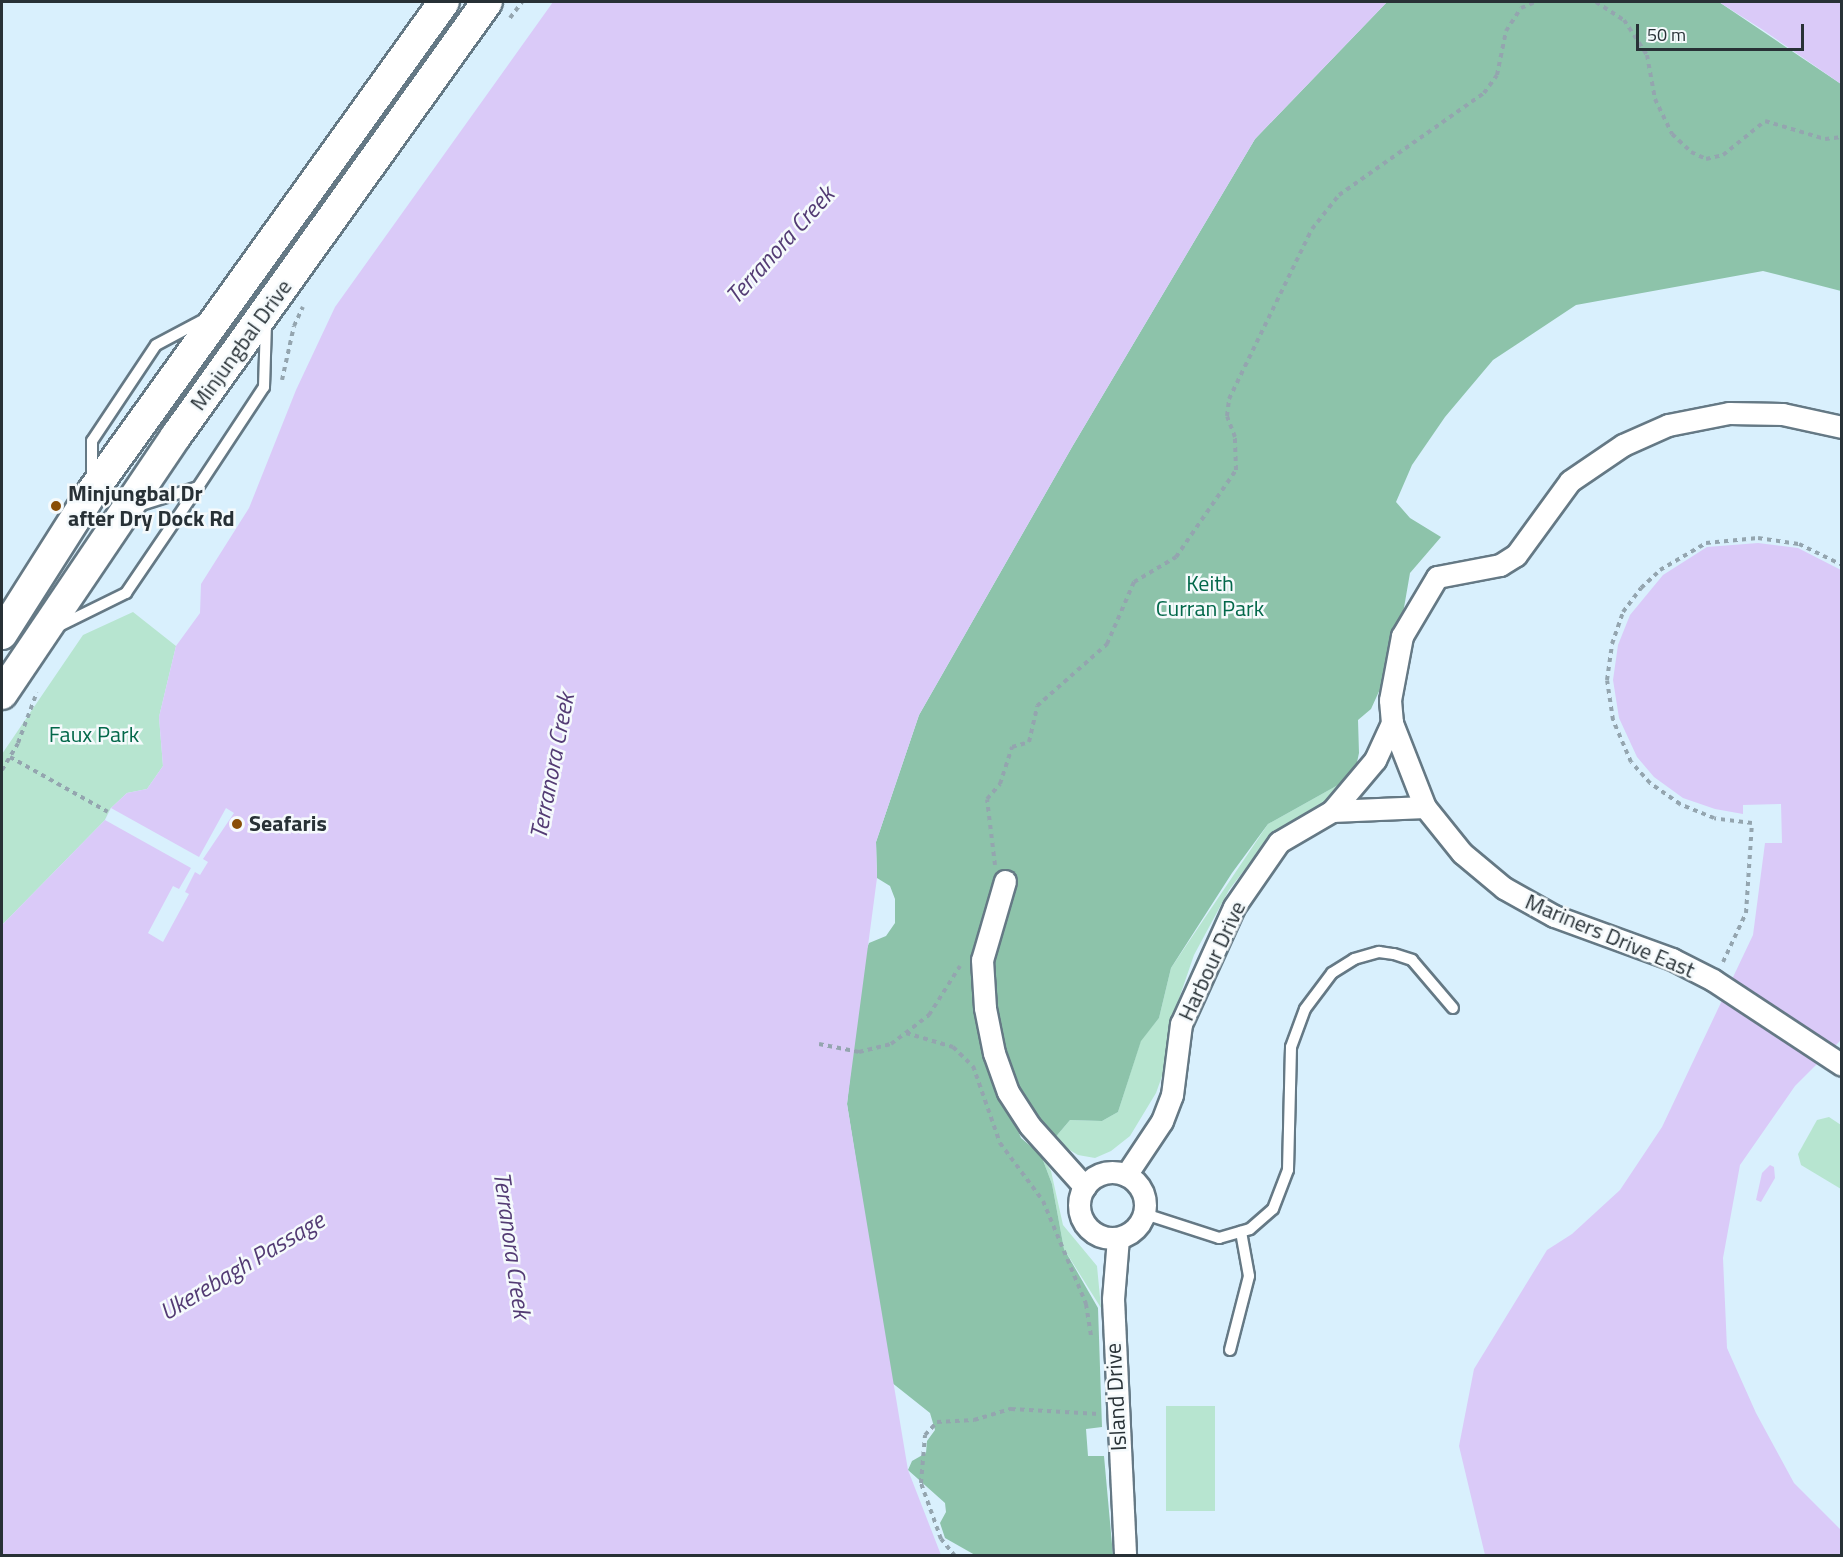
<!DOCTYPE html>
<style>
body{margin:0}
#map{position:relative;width:1843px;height:1557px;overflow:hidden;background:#d9f0fd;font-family:"Titillium Web",sans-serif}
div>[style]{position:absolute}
.green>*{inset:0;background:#b7e5d0;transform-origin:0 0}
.forest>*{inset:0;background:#8dc3aa}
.water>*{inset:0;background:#dacaf8}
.pier>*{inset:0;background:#d9f0fd}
.path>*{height:4px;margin-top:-2px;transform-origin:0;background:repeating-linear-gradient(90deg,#94a5af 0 4.5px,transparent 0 9px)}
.roads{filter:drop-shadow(2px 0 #657985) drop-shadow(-2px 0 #657985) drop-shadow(0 2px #657985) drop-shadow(0 -2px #657985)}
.lane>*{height:10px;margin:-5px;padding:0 5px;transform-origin:5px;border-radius:5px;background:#fff}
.street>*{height:21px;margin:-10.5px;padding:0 10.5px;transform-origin:10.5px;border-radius:10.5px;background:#fff}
.street>.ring{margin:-10.5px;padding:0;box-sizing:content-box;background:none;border:21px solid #fff;border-radius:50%}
.secondary>*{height:30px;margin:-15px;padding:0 15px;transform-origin:15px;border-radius:15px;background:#fff}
.dots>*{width:16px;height:16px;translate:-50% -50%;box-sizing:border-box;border:3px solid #f5fafc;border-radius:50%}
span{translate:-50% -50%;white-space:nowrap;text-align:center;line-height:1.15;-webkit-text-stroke:5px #f5fafc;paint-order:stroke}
.street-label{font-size:22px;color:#283136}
.poi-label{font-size:22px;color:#283136;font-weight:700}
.left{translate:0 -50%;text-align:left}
.park-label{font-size:22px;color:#03684a}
.water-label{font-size:24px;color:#533b74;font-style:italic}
.frame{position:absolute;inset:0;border:3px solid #283136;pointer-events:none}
.scale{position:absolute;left:1636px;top:24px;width:168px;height:27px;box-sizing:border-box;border:3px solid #283136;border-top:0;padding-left:8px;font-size:18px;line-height:21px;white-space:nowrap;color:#283136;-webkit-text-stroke:4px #f5fafc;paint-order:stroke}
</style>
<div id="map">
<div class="green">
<i style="clip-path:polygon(133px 612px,176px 646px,159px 717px,163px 766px,147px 789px,127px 793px,111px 808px,105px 820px,2px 925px,2px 754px,83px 635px)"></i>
<i style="clip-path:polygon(1347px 780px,1343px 792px,1272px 834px,1229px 890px,1194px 955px,1171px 1022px,1165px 1068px,1156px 1093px,1130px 1136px,1111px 1151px,1095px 1158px,1078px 1155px,1053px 1140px,1070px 1120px,1102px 1121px,1118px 1112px,1141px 1040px,1159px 1018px,1171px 968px,1268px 824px)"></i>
<i style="clip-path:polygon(1829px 1117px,1841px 1125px,1841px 1189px,1801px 1165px,1798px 1154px,1817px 1120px)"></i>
<i style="clip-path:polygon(1041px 1155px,1051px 1171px,1063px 1225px,1097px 1266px,1101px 1308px,1064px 1249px,1052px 1184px)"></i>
<i style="left:1166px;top:1406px;width:49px;height:105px"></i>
</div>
<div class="forest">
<i style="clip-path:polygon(1387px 2px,1719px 2px,1841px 84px,1841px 291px,1763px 271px,1576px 305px,1493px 360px,1445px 417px,1412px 465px,1396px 502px,1410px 518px,1441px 537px,1410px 573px,1396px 654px,1371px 709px,1358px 720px,1359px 753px,1353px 781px,1347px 780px,1268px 824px,1232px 873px,1171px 968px,1159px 1018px,1141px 1041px,1118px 1112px,1102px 1121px,1070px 1120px,1053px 1140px,1012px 1116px,1021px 1138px,1041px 1155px,1052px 1184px,1064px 1249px,1098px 1308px,1102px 1427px,1086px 1429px,1088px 1456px,1104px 1456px,1113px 1555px,975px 1555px,945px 1538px,940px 1523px,946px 1512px,945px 1503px,908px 1470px,912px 1461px,926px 1453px,927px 1441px,935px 1430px,930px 1413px,891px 1382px,847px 1104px,863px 959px,869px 943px,886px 936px,895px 923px,895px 899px,890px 886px,877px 878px,876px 842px,919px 715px,1072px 447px,1255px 139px)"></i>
</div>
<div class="water">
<i style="clip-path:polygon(553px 2px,1387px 2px,1255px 139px,1072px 447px,919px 715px,876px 842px,877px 878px,847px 1104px,908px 1470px,941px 1555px,2px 1556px,2px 925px,105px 820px,111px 808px,127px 793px,147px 789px,163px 766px,159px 717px,176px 646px,200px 613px,201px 584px,249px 508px,296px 390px,335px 307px)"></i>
<i style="clip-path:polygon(1719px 2px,1841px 2px,1841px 84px,1763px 30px)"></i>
<i style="clip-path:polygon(1758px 543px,1798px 548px,1841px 570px,1841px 1040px,1795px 1086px,1740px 1165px,1723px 1258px,1727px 1348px,1756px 1413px,1794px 1483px,1841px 1530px,1841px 1555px,1485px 1555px,1459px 1446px,1474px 1369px,1547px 1250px,1572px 1234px,1620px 1190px,1662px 1127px,1753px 935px,1765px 843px,1782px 843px,1781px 804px,1743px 805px,1743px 814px,1715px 809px,1683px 798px,1654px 777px,1637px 757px,1619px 718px,1613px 680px,1618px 645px,1630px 615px,1663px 575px,1707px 547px)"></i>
<i style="clip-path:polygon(1770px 1165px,1774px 1167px,1775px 1178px,1761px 1202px,1756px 1200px,1762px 1173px)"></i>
</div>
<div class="pier">
<i style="clip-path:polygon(111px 808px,199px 857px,226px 808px,234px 813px,203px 859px,208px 862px,200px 875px,195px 872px,185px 892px,189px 894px,163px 942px,148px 933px,173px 886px,179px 889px,191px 868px,105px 820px)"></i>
</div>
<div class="path">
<i style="left:1596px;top:2px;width:33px;rotate:33deg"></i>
<i style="left:1624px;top:20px;width:42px;rotate:56.7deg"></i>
<i style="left:1647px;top:55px;width:45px;rotate:79.7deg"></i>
<i style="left:1655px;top:99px;width:39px;rotate:64deg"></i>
<i style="left:1672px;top:134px;width:26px;rotate:43deg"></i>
<i style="left:1691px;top:152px;width:17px;rotate:25deg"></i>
<i style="left:1706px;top:159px;width:17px;rotate:-13deg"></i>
<i style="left:1723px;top:155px;width:54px;rotate:-39deg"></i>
<i style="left:1765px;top:121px;width:63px;rotate:16.7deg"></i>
<i style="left:1825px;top:139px;width:17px;rotate:-7deg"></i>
<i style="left:510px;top:18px;width:20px;rotate:-53deg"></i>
<i style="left:282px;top:380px;width:55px;rotate:-77.5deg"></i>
<i style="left:294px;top:326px;width:21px;rotate:-65deg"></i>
<i style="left:10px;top:757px;width:112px;rotate:29.3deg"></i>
<i style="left:2px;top:770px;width:31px;rotate:-59deg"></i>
<i style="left:18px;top:743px;width:54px;rotate:-69.6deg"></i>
<i style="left:995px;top:865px;width:66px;rotate:-96.9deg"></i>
<i style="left:987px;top:799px;width:20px;rotate:-49deg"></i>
<i style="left:1000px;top:784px;width:39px;rotate:-72deg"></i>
<i style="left:1012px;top:747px;width:18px;rotate:-16deg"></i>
<i style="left:1029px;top:742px;width:37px;rotate:-77deg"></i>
<i style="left:1037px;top:706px;width:94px;rotate:-41.5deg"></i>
<i style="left:1107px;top:644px;width:68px;rotate:-66.5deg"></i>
<i style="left:1134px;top:582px;width:49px;rotate:-30.8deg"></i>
<i style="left:1176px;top:557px;width:106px;rotate:-55.4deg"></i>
<i style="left:1236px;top:470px;width:33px;rotate:-92deg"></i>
<i style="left:1235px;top:437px;width:22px;rotate:-111deg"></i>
<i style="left:1227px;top:416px;width:17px;rotate:-83deg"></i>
<i style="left:1229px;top:399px;width:189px;rotate:-64deg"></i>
<i style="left:1312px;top:229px;width:43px;rotate:-51.5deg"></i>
<i style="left:1339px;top:195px;width:177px;rotate:-35.1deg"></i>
<i style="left:1484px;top:93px;width:22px;rotate:-54deg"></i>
<i style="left:1497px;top:75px;width:45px;rotate:-78.4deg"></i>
<i style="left:1506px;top:31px;width:27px;rotate:-57deg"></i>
<i style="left:1521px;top:8px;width:15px;rotate:-23deg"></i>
<i style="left:1723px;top:962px;width:54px;rotate:-64.9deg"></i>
<i style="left:1746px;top:913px;width:90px;rotate:-86.2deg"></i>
<i style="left:1752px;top:823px;width:38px;rotate:-173deg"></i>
<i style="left:1714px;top:818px;width:37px;rotate:-158deg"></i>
<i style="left:1680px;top:804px;width:37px;rotate:-145deg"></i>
<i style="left:1650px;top:783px;width:28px;rotate:-132deg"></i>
<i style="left:1631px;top:762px;width:46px;rotate:-113.2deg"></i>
<i style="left:1613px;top:720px;width:40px;rotate:-98.5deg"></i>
<i style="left:1607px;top:680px;width:36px;rotate:-82deg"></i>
<i style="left:1612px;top:644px;width:34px;rotate:-71deg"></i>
<i style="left:1623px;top:612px;width:30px;rotate:-53deg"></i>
<i style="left:1641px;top:588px;width:26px;rotate:-43deg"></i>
<i style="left:1660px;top:570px;width:53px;rotate:-30.4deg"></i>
<i style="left:1706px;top:543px;width:52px;rotate:-5.5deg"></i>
<i style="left:1758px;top:538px;width:41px;rotate:8.3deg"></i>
<i style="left:1799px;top:544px;width:48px;rotate:26deg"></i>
<i style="left:906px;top:1033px;width:49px;rotate:16.6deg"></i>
<i style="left:953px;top:1047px;width:28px;rotate:44deg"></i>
<i style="left:973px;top:1066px;width:82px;rotate:70.7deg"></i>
<i style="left:1000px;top:1143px;width:72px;rotate:53.4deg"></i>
<i style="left:1043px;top:1201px;width:112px;rotate:67.3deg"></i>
<i style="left:1086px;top:1304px;width:33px;rotate:81deg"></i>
<i style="left:819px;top:1044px;width:41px;rotate:11.3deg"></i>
<i style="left:859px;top:1052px;width:33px;rotate:-14deg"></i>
<i style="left:891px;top:1044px;width:48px;rotate:-37.3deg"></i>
<i style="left:929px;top:1015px;width:58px;rotate:-57.7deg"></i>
<i style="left:955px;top:1556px;width:22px;rotate:-129deg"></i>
<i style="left:941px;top:1539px;width:59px;rotate:-109.7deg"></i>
<i style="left:921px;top:1483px;width:48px;rotate:-85.2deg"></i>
<i style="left:925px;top:1435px;width:18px;rotate:-47deg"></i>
<i style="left:937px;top:1422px;width:37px;rotate:-3deg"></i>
<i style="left:974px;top:1420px;width:39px;rotate:-17deg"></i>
<i style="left:1011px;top:1409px;width:88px;rotate:3.3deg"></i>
</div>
<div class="roads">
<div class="lane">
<i style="left:92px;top:480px;width:39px;rotate:-90deg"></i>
<i style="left:92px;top:441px;width:115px;rotate:-56.3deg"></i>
<i style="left:156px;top:345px;width:55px;rotate:-28deg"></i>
<i style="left:138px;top:506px;width:63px;rotate:-17.6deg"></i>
<i style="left:198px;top:487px;width:120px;rotate:-56.6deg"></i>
<i style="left:264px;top:387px;width:65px;rotate:-88.2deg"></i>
<i style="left:59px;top:626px;width:75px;rotate:-26.2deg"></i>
<i style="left:126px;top:593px;width:128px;rotate:-55.8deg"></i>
<i style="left:1145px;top:1214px;width:78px;rotate:18deg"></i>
<i style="left:1219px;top:1238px;width:32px;rotate:-16deg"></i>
<i style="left:1250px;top:1229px;width:30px;rotate:-41deg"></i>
<i style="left:1273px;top:1209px;width:42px;rotate:-69deg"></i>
<i style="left:1288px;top:1170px;width:123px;rotate:-88.6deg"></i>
<i style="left:1291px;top:1047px;width:40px;rotate:-69.8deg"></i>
<i style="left:1305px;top:1009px;width:45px;rotate:-53.1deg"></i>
<i style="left:1332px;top:973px;width:26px;rotate:-32deg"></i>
<i style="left:1354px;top:959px;width:26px;rotate:-16deg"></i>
<i style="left:1379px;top:952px;width:15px;rotate:8deg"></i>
<i style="left:1394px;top:954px;width:19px;rotate:18deg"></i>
<i style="left:1412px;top:960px;width:63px;rotate:49.5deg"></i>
<i style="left:1230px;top:1350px;width:76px;rotate:-75.6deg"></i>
<i style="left:1249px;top:1276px;width:45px;rotate:-100.3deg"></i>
</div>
<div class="street">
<i style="left:1842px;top:427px;width:61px;rotate:-167.8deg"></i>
<i style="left:1782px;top:414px;width:53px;rotate:-178.9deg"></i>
<i style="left:1729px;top:413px;width:62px;rotate:168.9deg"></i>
<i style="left:1668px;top:425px;width:49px;rotate:156deg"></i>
<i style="left:1623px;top:445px;width:64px;rotate:145.8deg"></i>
<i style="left:1570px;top:481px;width:92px;rotate:126.1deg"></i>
<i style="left:1516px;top:555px;width:19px;rotate:148deg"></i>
<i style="left:1500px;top:565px;width:64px;rotate:169.2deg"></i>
<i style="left:1437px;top:577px;width:69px;rotate:120.7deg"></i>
<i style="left:1402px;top:636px;width:65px;rotate:100.6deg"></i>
<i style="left:1390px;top:700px;width:23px;rotate:85deg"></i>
<i style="left:1392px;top:723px;width:90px;rotate:68.6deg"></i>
<i style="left:1425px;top:807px;width:59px;rotate:51.2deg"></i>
<i style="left:1462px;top:853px;width:55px;rotate:39.8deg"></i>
<i style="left:1504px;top:888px;width:57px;rotate:29.2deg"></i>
<i style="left:1554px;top:916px;width:126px;rotate:20deg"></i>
<i style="left:1672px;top:959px;width:46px;rotate:27.1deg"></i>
<i style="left:1713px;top:980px;width:154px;rotate:33.4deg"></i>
<i style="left:1332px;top:811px;width:67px;rotate:-49.9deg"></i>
<i style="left:1375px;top:760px;width:41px;rotate:-65.3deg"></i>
<i style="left:1005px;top:881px;width:82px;rotate:106.2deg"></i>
<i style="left:982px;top:960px;width:48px;rotate:86.4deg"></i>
<i style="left:985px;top:1008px;width:46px;rotate:78.7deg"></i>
<i style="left:994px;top:1053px;width:41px;rotate:70.3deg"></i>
<i style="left:1008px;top:1092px;width:40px;rotate:57.1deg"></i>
<i style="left:1030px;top:1126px;width:82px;rotate:48deg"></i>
<i class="ring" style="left:1079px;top:1172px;width:45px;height:45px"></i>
<i style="left:1126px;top:1175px;width:65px;rotate:-56.3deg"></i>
<i style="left:1162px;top:1121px;width:28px;rotate:-69deg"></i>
<i style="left:1172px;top:1095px;width:72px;rotate:-82.8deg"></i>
<i style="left:1181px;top:1024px;width:128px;rotate:-65.6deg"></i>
<i style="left:1234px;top:907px;width:79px;rotate:-55.3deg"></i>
<i style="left:1279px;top:842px;width:61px;rotate:-30.3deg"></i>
<i style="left:1332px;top:811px;width:93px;rotate:-2.5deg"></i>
<i style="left:1118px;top:1238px;width:61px;rotate:94.7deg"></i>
<i style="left:1113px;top:1299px;width:257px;rotate:87.3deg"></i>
</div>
<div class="secondary">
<i style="left:2px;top:634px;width:168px;rotate:-57.6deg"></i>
<i style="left:92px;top:492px;width:603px;rotate:-54.31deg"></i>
<i style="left:2px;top:694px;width:311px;rotate:-56deg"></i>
<i style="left:176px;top:436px;width:534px;rotate:-54.38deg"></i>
</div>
</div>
<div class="dots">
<i style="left:56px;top:506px;background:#894e07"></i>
<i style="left:237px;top:824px;background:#894e07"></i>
</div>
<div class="street-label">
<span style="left:241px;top:345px;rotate:-54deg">Minjungbal Drive</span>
<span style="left:1610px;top:936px;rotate:23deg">Mariners Drive East</span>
<span style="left:1212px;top:961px;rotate:-65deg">Harbour Drive</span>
<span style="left:1116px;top:1397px;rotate:-93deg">Island Drive</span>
</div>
<div class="poi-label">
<span class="left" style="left:68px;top:506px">Minjungbal Dr<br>after Dry Dock Rd</span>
<span class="left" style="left:249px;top:824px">Seafaris</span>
</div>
<div class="park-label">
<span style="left:1210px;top:596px">Keith<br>Curran Park</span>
<span style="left:94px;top:735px">Faux Park</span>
</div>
<div class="water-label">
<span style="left:780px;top:245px;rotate:-48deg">Terranora Creek</span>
<span style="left:552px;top:766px;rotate:-79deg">Terranora Creek</span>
<span style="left:512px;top:1245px;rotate:82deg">Terranora Creek</span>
<span style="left:242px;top:1266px;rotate:-31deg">Ukerebagh Passage</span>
</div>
<div class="frame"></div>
<div class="scale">50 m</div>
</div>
